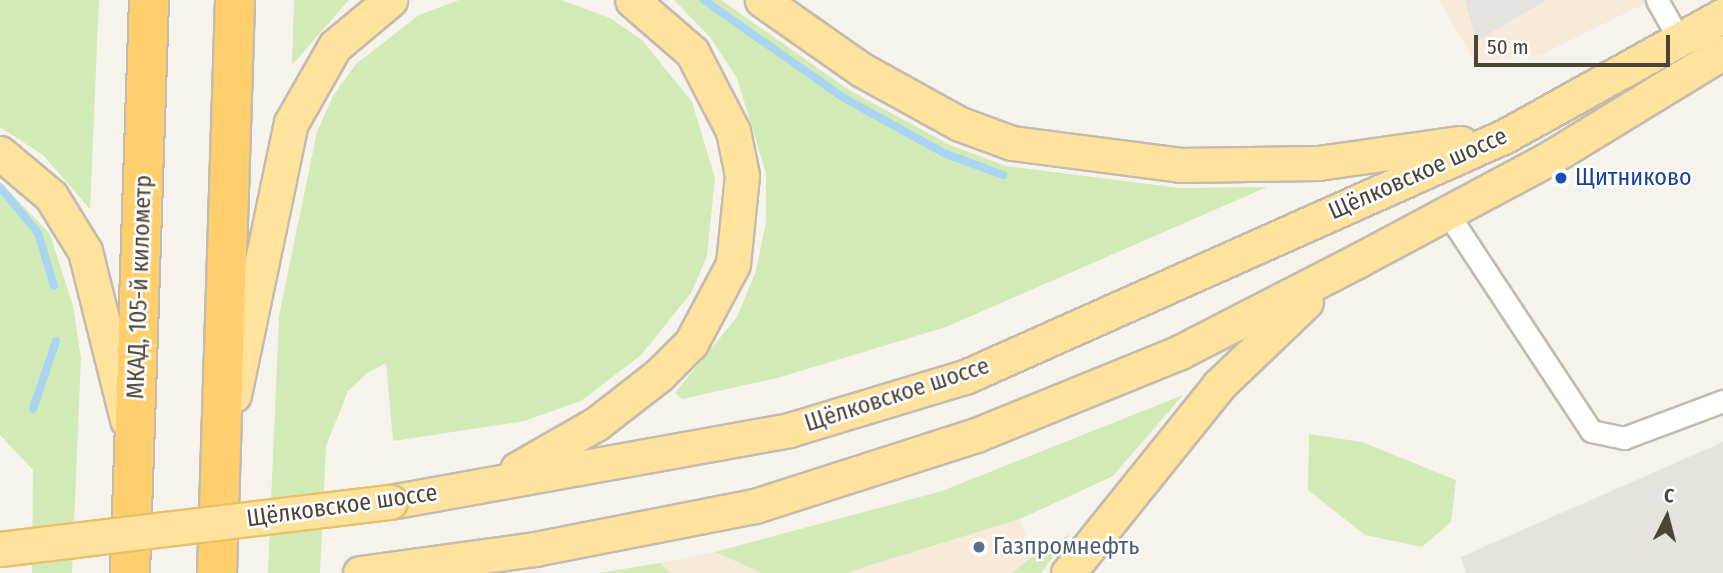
<!DOCTYPE html>
<meta charset="utf-8">
<style>
body{margin:0}
#map{position:relative;width:1723px;height:573px;overflow:hidden;background:#f6f3ec;font-family:"Fira Sans Condensed",sans-serif}
div>[style]{position:absolute}
.commercial>*{inset:0;background:#f7ead8}
.industrial>*{inset:0;background:#e6e2dd}
.green>*{inset:0;background:#d2eab5}
.parking>*{inset:0;background:#e5e3e0}
.stream>*{height:8px;margin:-4px;padding:0 4px;transform-origin:4px;border-radius:4px;background:#a9d4f2}
.roads{filter:drop-shadow(2px 0 #c2bbae) drop-shadow(-2px 0 #c2bbae) drop-shadow(0 2px #c2bbae) drop-shadow(0 -2px #c2bbae)}
.street>*{height:21px;margin:-10.5px;padding:0 10.5px;transform-origin:10.5px;border-radius:10.5px;background:#fff}
.primary>*{height:33px;margin:-16.5px;padding:0 16.5px;transform-origin:16.5px;border-radius:16.5px;background:#ffe39c}
.highway>*{height:38px;margin:-19px;padding:0 19px;transform-origin:19px;border-radius:19px;background:#ffcf6e}
.bridges{filter:drop-shadow(2px 0 #e6c16a) drop-shadow(-2px 0 #e6c16a) drop-shadow(0 2px #e6c16a) drop-shadow(0 -2px #e6c16a)}
.primary-bridge>*{height:33px;margin:-16.5px;padding:0 16.5px;transform-origin:16.5px;border-radius:16.5px;background:#ffe39c}
.dots>*{width:19px;height:19px;translate:-50% -50%;box-sizing:border-box;border:4px solid #fff;border-radius:50%}
span{translate:-50% -50%;white-space:nowrap;text-align:center;line-height:1.15;-webkit-text-stroke:5px #fff;paint-order:stroke}
.street-label{font-size:24px;color:#4b4439}
.transit-label{font-size:24px;color:#164399}
.left{translate:0 -50%;text-align:left}
.service-label{font-size:24px;color:#4e5e75}
.north{position:absolute;left:1632px;top:482px;width:70px;height:70px;-webkit-text-stroke:5px #fff;paint-order:stroke;rotate:6deg;font-size:19px;font-weight:700;line-height:28px;text-align:center;color:#4b4439}
.north::after{content:'';display:block;margin:auto;width:24px;height:32px;background:#4b4439;clip-path:polygon(50% 0,100% 100%,50% 72%,0 100%)}
.scale{position:absolute;left:1474px;top:35px;width:196px;height:32px;box-sizing:border-box;border:4px solid #4b4439;border-top:0;padding-left:9px;font-size:21px;line-height:24px;white-space:nowrap;color:#4b4439;-webkit-text-stroke:5px #fff;paint-order:stroke}
</style>
<div id="map">
<div class="commercial">
<i style="clip-path:polygon(1439px 0,1652px 0,1541px 55px,1475px 62px)"></i>
<i style="clip-path:polygon(1020px 519px,1033px 556px,1012px 573px,845px 573px)"></i>
<i style="clip-path:polygon(715px 552px,762px 573px,670px 573px,660px 563px)"></i>
</div>
<div class="industrial">
<i style="clip-path:polygon(1723px 442px,1723px 573px,1466px 573px,1461px 557px)"></i>
</div>
<div class="green">
<i style="clip-path:polygon(0 0,99px 0,90px 209px,43px 155px,0 127px)"></i>
<i style="clip-path:polygon(294px 0,349px 0,292px 65px)"></i>
<i style="clip-path:polygon(561px 0,610px 18px,642px 40px,692px 102px,715px 178px,707px 256px,691px 293px,641px 355px,581px 401px,524px 421px,393px 441px,386px 363px,367px 373px,348px 391px,326px 446px,320px 573px,268px 573px,279px 316px,317px 132px,333px 96px,356px 64px,419px 15px,459px 0)"></i>
<i style="clip-path:polygon(674px 0,721px 0,849px 90px,950px 145px,1006px 166px,1180px 188px,1267px 187px,946px 327px,777px 378px,682px 399px,675px 393px,737px 317px,756px 271px,766px 222px,766px 173px,737px 78px,710px 37px)"></i>
<i style="clip-path:polygon(0 182px,50px 234px,73px 306px,81px 358px,72px 573px,32px 573px,33px 470px,0 435px)"></i>
<i style="clip-path:polygon(1183px 395px,1113px 476px,1020px 519px,845px 573px,762px 573px,715px 552px,942px 491px)"></i>
<i style="clip-path:polygon(1309px 434px,1362px 442px,1456px 480px,1451px 522px,1422px 547px,1365px 535px,1308px 490px)"></i>
<i style="clip-path:polygon(1070px 534px,1041px 573px,1012px 573px,1033px 556px)"></i>
<i style="clip-path:polygon(660px 563px,670px 573px,598px 573px)"></i>
</div>
<div class="parking">
<i style="clip-path:polygon(1465px 0,1547px 0,1476px 41px)"></i>
</div>
<div class="stream">
<i style="left:704px;top:0;width:171px;rotate:35deg"></i>
<i style="left:844px;top:98px;width:116px;rotate:28.8deg"></i>
<i style="left:946px;top:154px;width:61px;rotate:20.2deg"></i>
<i style="left:0;top:187px;width:60px;rotate:50.4deg"></i>
<i style="left:38px;top:233px;width:55px;rotate:73.2deg"></i>
<i style="left:33px;top:409px;width:72px;rotate:-71.3deg"></i>
</div>
<div class="roads">
<div class="street">
<i style="left:1657px;top:0;width:45px;rotate:60.6deg"></i>
<i style="left:1448px;top:214px;width:260px;rotate:56.6deg"></i>
<i style="left:1591px;top:431px;width:34px;rotate:12deg"></i>
<i style="left:1624px;top:438px;width:106px;rotate:-20.5deg"></i>
</div>
<div class="primary">
<i style="left:762px;top:0;width:122px;rotate:35deg"></i>
<i style="left:862px;top:70px;width:112px;rotate:28.9deg"></i>
<i style="left:960px;top:124px;width:55px;rotate:20.1deg"></i>
<i style="left:1012px;top:143px;width:170px;rotate:7.4deg"></i>
<i style="left:1181px;top:165px;width:137px;rotate:-0.8deg"></i>
<i style="left:1318px;top:163px;width:144px;rotate:-8deg"></i>
<i style="left:0;top:153px;width:67px;rotate:40.1deg"></i>
<i style="left:51px;top:196px;width:65px;rotate:58.3deg"></i>
<i style="left:85px;top:251px;width:174px;rotate:76deg"></i>
<i style="left:234px;top:395px;width:278px;rotate:-78.2deg"></i>
<i style="left:291px;top:123px;width:89px;rotate:-60.3deg"></i>
<i style="left:335px;top:46px;width:72px;rotate:-39.9deg"></i>
<i style="left:517px;top:469px;width:91px;rotate:-29.7deg"></i>
<i style="left:596px;top:424px;width:80px;rotate:-37.9deg"></i>
<i style="left:659px;top:375px;width:45px;rotate:-45deg"></i>
<i style="left:691px;top:343px;width:89px;rotate:-62deg"></i>
<i style="left:733px;top:264px;width:89px;rotate:-84.2deg"></i>
<i style="left:742px;top:175px;width:45px;rotate:-101.6deg"></i>
<i style="left:733px;top:131px;width:89px;rotate:-117.4deg"></i>
<i style="left:692px;top:52px;width:79px;rotate:-139.1deg"></i>
<i style="left:390px;top:502px;width:405px;rotate:-10.2deg"></i>
<i style="left:789px;top:430px;width:184px;rotate:-16.8deg"></i>
<i style="left:965px;top:377px;width:591px;rotate:-24.05deg"></i>
<i style="left:1505px;top:136px;width:249px;rotate:-29deg"></i>
<i style="left:360px;top:573px;width:177px;rotate:-7.8deg"></i>
<i style="left:535px;top:549px;width:224px;rotate:-11.1deg"></i>
<i style="left:755px;top:506px;width:232px;rotate:-17.8deg"></i>
<i style="left:976px;top:435px;width:220px;rotate:-22.1deg"></i>
<i style="left:1180px;top:352px;width:199px;rotate:-27.2deg"></i>
<i style="left:1357px;top:261px;width:217px;rotate:-28.1deg"></i>
<i style="left:1548px;top:159px;width:205px;rotate:-31.4deg"></i>
<i style="left:1068px;top:573px;width:241px;rotate:-51.2deg"></i>
<i style="left:1219px;top:385px;width:120px;rotate:-43.7deg"></i>
</div>
<div class="highway">
<i style="left:130px;top:573px;width:573px;rotate:-88.1deg"></i>
<i style="left:217px;top:573px;width:573px;rotate:-88.2deg"></i>
</div>
</div>
<div class="bridges">
<div class="primary-bridge">
<i style="left:0;top:549px;width:393px;rotate:-6.9deg"></i>
</div>
</div>
<div class="dots">
<i style="left:1561px;top:178px;background:#1a4fb4"></i>
<i style="left:979px;top:547px;background:#5c6f8a"></i>
</div>
<div class="street-label">
<span style="left:1418px;top:174px;rotate:-24deg">Щёлковское шоссе</span>
<span style="left:140px;top:287px;rotate:-88deg">МКАД, 105-й километр</span>
<span style="left:897px;top:395px;rotate:-18deg">Щёлковское шоссе</span>
<span style="left:342px;top:506px;rotate:-8deg">Щёлковское шоссе</span>
</div>
<div class="transit-label">
<span class="left" style="left:1575px;top:178px">Щитниково</span>
</div>
<div class="service-label">
<span class="left" style="left:993px;top:547px">Газпромнефть</span>
</div>
<div class="north">С</div>
<div class="scale">50 m</div>
</div>
